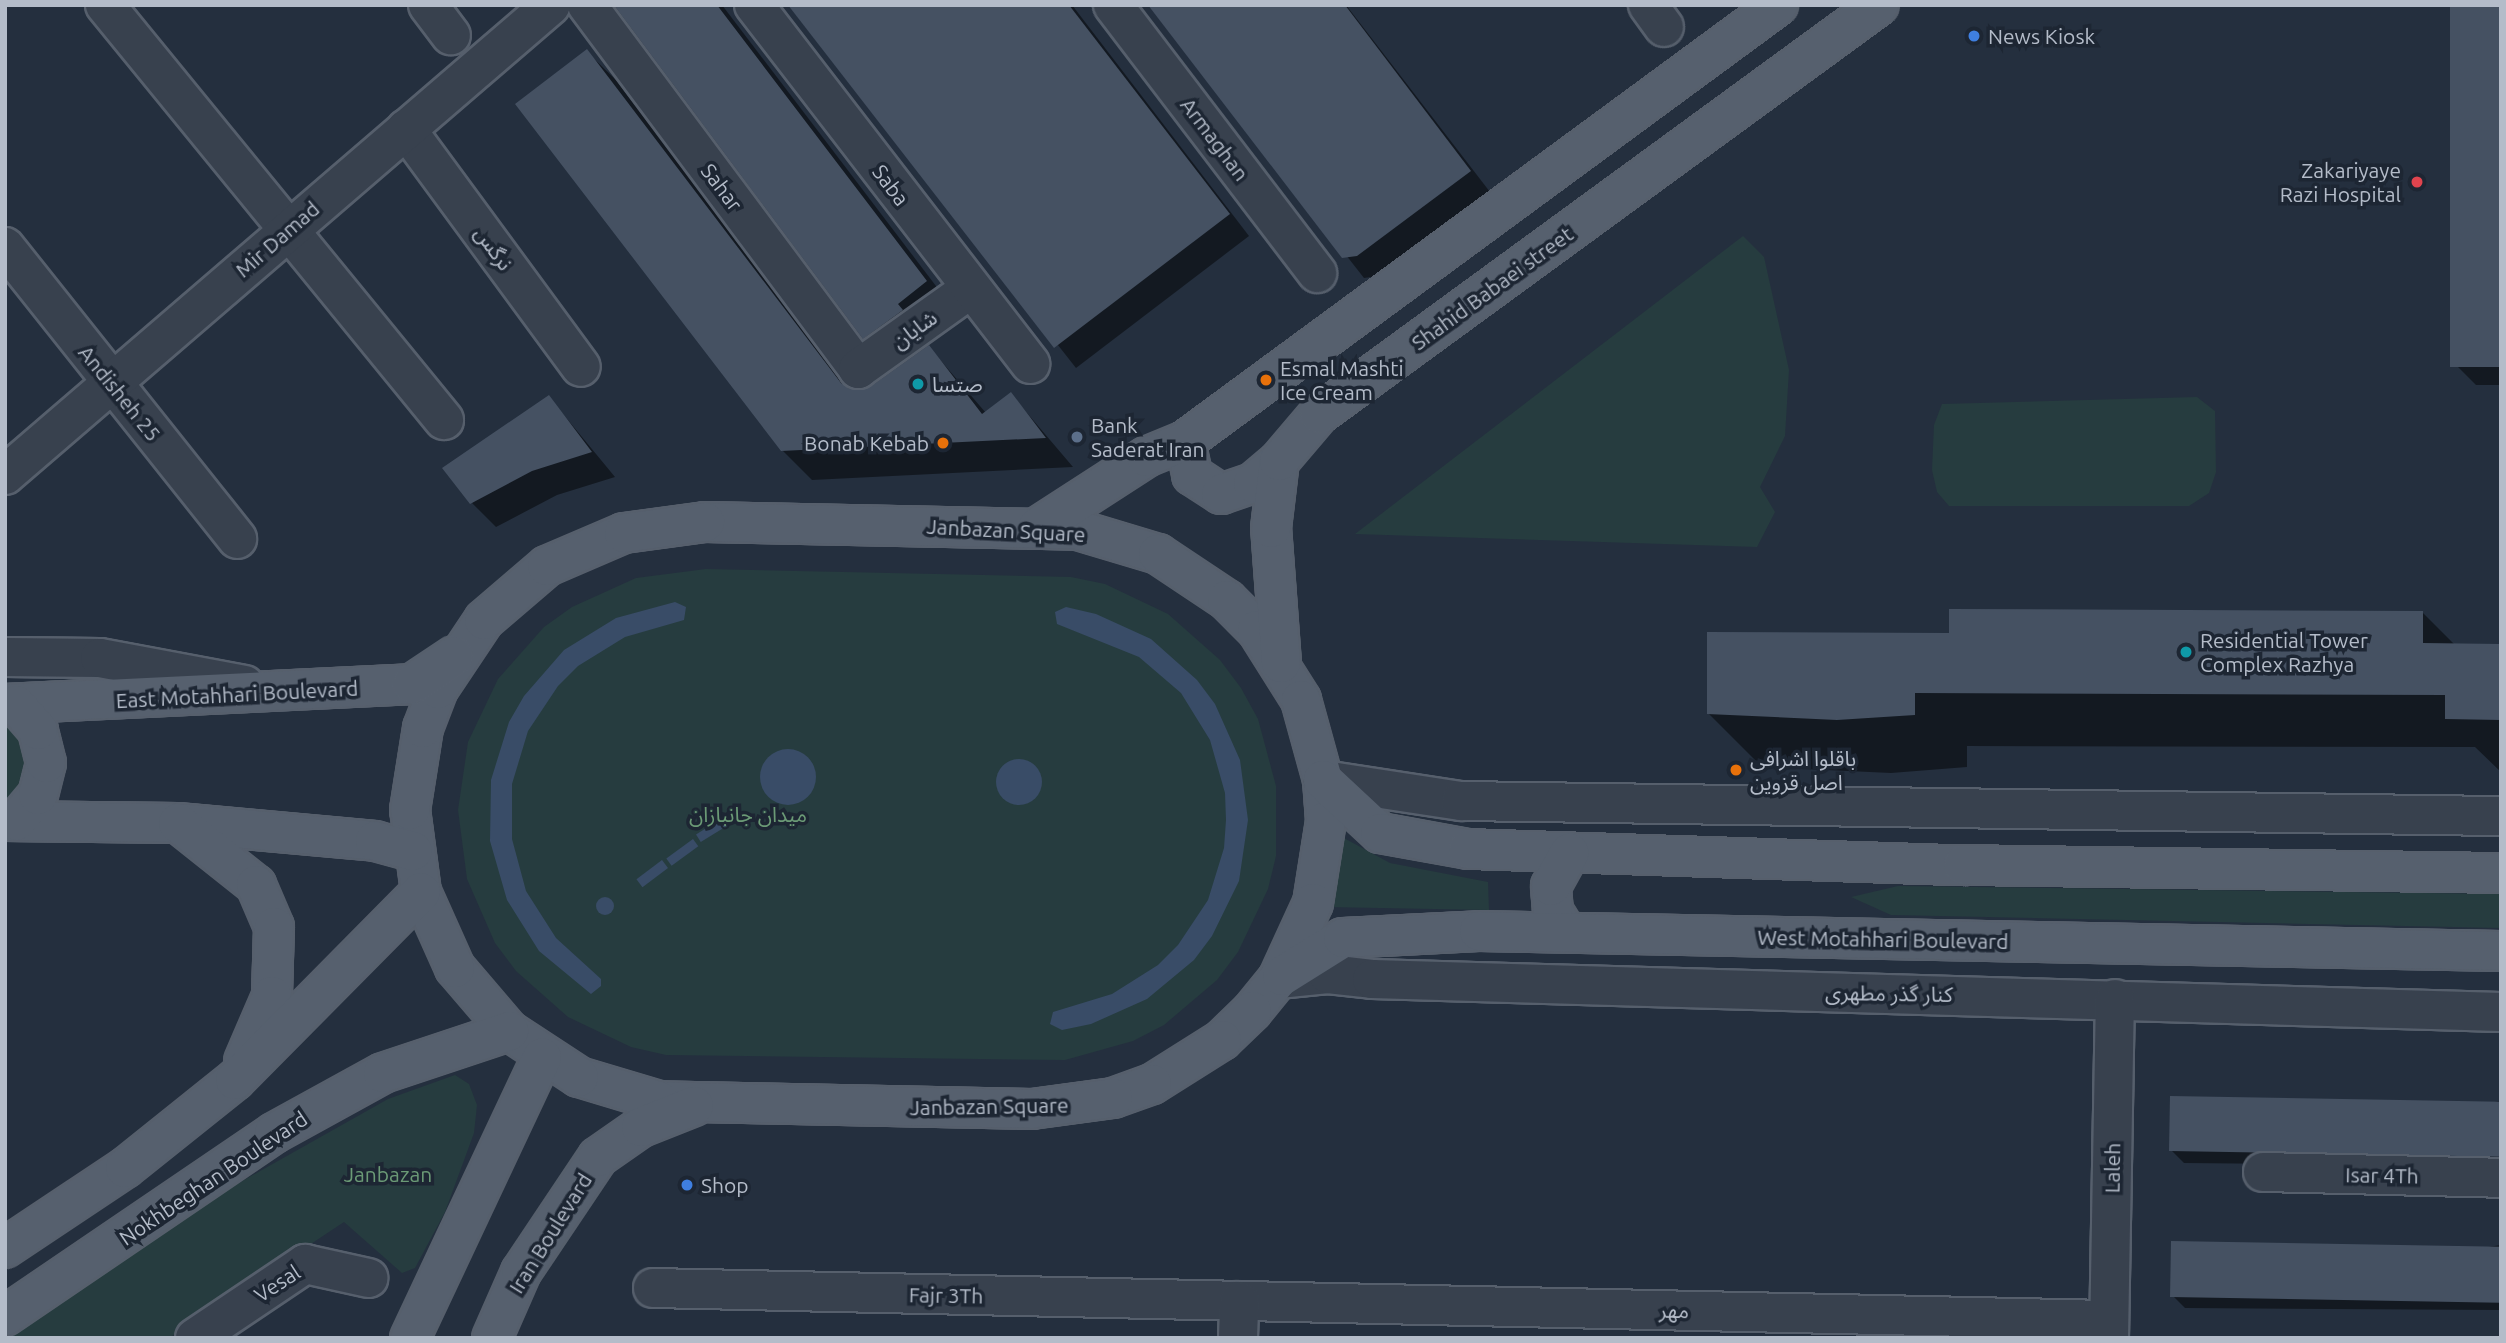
<!DOCTYPE html>
<meta charset="utf-8">
<style>
body{margin:0}
#map{position:relative;width:2506px;height:1343px;overflow:hidden;background:#242f3e;font-family:Ubuntu,"Noto Sans Arabic",sans-serif}
div>[style]{position:absolute}
.green>*{inset:0;background:#263c3f}
.water>*{inset:0;background:#394c67;transform-origin:0 0}
.round{border-radius:50%}
.shadow>*{inset:0;background:#0007}
.building>*{inset:0;background:#455162;transform-origin:0 0}
.roads{filter:drop-shadow(2px 0 #565f6c) drop-shadow(-2px 0 #565f6c) drop-shadow(0 2px #565f6c) drop-shadow(0 -2px #565f6c)}
.minor>*{height:38px;margin:-19px;padding:0 19px;transform-origin:19px;border-radius:19px;background:#38414e}
.major>*{height:38px;margin:-19px;padding:0 19px;transform-origin:19px;border-radius:19px;background:#56606e}
.dots>*{width:19px;height:19px;translate:-50% -50%;box-sizing:border-box;border:4px solid #1d2633;border-radius:50%}
span{translate:-50% -50%;white-space:nowrap;text-align:center;line-height:1.15;-webkit-text-stroke:7px #1d2633;paint-order:stroke}
.poi-label{font-size:21px;color:#b4bcc9}
.left{translate:0 -50%;text-align:left}
.right{translate:-100% -50%;text-align:right}
.street-label{font-size:21px;color:#b4bcc9}
.park-label{font-size:21px;color:#6b9a76}
.frame{position:absolute;inset:0;border:7px solid #b4bcc9;pointer-events:none}
</style>
<div id="map">
<div class="green">
<i style="clip-path:polygon(1743px 236px,1764px 257px,1789px 370px,1785px 436px,1760px 487px,1775px 512px,1757px 547px,1355px 534px)"></i>
<i style="clip-path:polygon(2197px 397px,2215px 411px,2216px 472px,2209px 493px,2189px 506px,1949px 506px,1937px 492px,1932px 470px,1934px 425px,1942px 404px)"></i>
<i style="clip-path:polygon(706px 569px,1071px 577px,1105px 584px,1168px 614px,1220px 660px,1241px 688px,1258px 719px,1276px 786px,1276px 856px,1268px 889px,1238px 952px,1217px 980px,1164px 1025px,1133px 1041px,1065px 1060px,666px 1055px,631px 1047px,568px 1017px,516px 971px,495px 943px,467px 879px,458px 810px,468px 742px,498px 679px,544px 627px,572px 607px,636px 578px)"></i>
<i style="clip-path:polygon(5px 704px,44px 746px,5px 821px)"></i>
<i style="clip-path:polygon(1342px 837px,1390px 863px,1488px 882px,1489px 910px,1325px 907px)"></i>
<i style="clip-path:polygon(1898px 886px,2501px 894px,2501px 928px,1891px 915px,1851px 897px)"></i>
<i style="clip-path:polygon(455px 1075px,469px 1084px,477px 1105px,474px 1133px,445px 1212px,415px 1268px,402px 1273px,344px 1222px,169px 1338px,7px 1338px,230px 1188px,388px 1099px)"></i>
</div>
<div class="water">
<i style="clip-path:polygon(675px 602px,686px 607px,684px 620px,625px 637px,578px 666px,558px 686px,528px 731px,512px 784px,512px 839px,526px 891px,556px 938px,601px 979px,601px 986px,591px 994px,539px 951px,507px 900px,490px 841px,491px 780px,509px 722px,524px 696px,564px 650px,616px 618px)"></i>
<i style="clip-path:polygon(1066px 607px,1096px 614px,1151px 639px,1197px 680px,1215px 704px,1240px 760px,1248px 820px,1239px 881px,1212px 936px,1194px 960px,1147px 999px,1091px 1024px,1062px 1030px,1050px 1024px,1053px 1012px,1112px 994px,1158px 965px,1178px 945px,1208px 900px,1224px 848px,1226px 820px,1225px 793px,1210px 740px,1181px 693px,1139px 657px,1057px 624px,1055px 612px)"></i>
<i class="round" style="left:760px;top:749px;width:56px;height:56px"></i>
<i class="round" style="left:996px;top:759px;width:46px;height:46px"></i>
<i style="left:724px;top:817px;width:9px;height:33px;rotate:58deg"></i>
<i style="left:693px;top:839px;width:9px;height:33px;rotate:54deg"></i>
<i style="left:662px;top:860px;width:10px;height:32px;rotate:53deg"></i>
<i class="round" style="left:596px;top:897px;width:18px;height:18px"></i>
</div>
<div class="shadow">
<i style="clip-path:polygon(632px 5px,722px 5px,955px 311px,893px 366px,864px 338px)"></i>
<i style="clip-path:polygon(790px 5px,1072px 5px,1249px 236px,1076px 368px)"></i>
<i style="clip-path:polygon(1150px 5px,1346px 5px,1490px 192px,1378px 276px,1364px 278px)"></i>
<i style="clip-path:polygon(2501px 5px,2501px 385px,2476px 385px,2458px 367px)"></i>
<i style="clip-path:polygon(586px 51px,616px 80px,851px 389px,860px 393px,871px 389px,929px 347px,986px 413px,1011px 394px,1073px 467px,812px 480px,782px 450px)"></i>
<i style="clip-path:polygon(549px 397px,615px 477px,557px 495px,496px 527px,472px 503px)"></i>
<i style="clip-path:polygon(2423px 613px,2455px 645px,2501px 646px,2501px 772px,2475px 747px,1967px 746px,1967px 767px,1891px 773px,1762px 767px,1708px 713px,1951px 635px)"></i>
<i style="clip-path:polygon(2501px 1101px,2501px 1166px,2184px 1163px,2172px 1151px)"></i>
<i style="clip-path:polygon(2501px 1245px,2501px 1310px,2185px 1308px,2173px 1296px)"></i>
</div>
<div class="building">
<i style="clip-path:polygon(614px 5px,717px 5px,927px 281px,898px 304px,903px 310px,863px 339px)"></i>
<i style="clip-path:polygon(788px 5px,1069px 5px,1230px 214px,1054px 348px)"></i>
<i style="clip-path:polygon(1148px 5px,1345px 5px,1471px 171px,1357px 256px,1342px 258px)"></i>
<i style="left:2450px;top:5px;width:51px;height:362px"></i>
<i style="clip-path:polygon(587px 49px,841px 383px,850px 389px,870px 387px,929px 345px,982px 414px,1011px 392px,1046px 438px,781px 451px,515px 104px)"></i>
<i style="clip-path:polygon(549px 395px,592px 452px,532px 471px,470px 504px,442px 468px)"></i>
<i style="clip-path:polygon(1949px 609px,2423px 611px,2423px 643px,2501px 644px,2501px 720px,2445px 719px,2445px 695px,1915px 693px,1915px 715px,1837px 720px,1707px 714px,1707px 632px,1949px 633px)"></i>
<i style="left:2170px;top:1096px;width:331px;height:55px;rotate:1deg"></i>
<i style="left:2171px;top:1241px;width:330px;height:56px;rotate:1deg"></i>
</div>
<div class="roads">
<div class="minor">
<i style="left:105px;top:5px;width:536px;rotate:50.76deg"></i>
<i style="left:428px;top:5px;width:38px;rotate:53deg"></i>
<i style="left:587px;top:5px;width:454px;rotate:53.3deg"></i>
<i style="left:858px;top:369px;width:138px;rotate:-35.5deg"></i>
<i style="left:754px;top:5px;width:453px;rotate:52.4deg"></i>
<i style="left:1113px;top:5px;width:337px;rotate:52.7deg"></i>
<i style="left:1648px;top:5px;width:27px;rotate:54deg"></i>
<i style="left:406px;top:129px;width:295px;rotate:53.7deg"></i>
<i style="left:5px;top:247px;width:373px;rotate:51.5deg"></i>
<i style="left:5px;top:475px;width:720px;rotate:-40.72deg"></i>
<i style="left:5px;top:657px;width:95px;rotate:0.6deg"></i>
<i style="left:100px;top:658px;width:147px;rotate:10.6deg"></i>
<i style="left:1323px;top:780px;width:140px;rotate:8.7deg"></i>
<i style="left:1461px;top:801px;width:1040px;rotate:0.83deg"></i>
<i style="left:1278px;top:979px;width:50px;rotate:-5.7deg"></i>
<i style="left:1328px;top:974px;width:44px;rotate:6.5deg"></i>
<i style="left:1372px;top:979px;width:1129px;rotate:1.67deg"></i>
<i style="left:2263px;top:1172px;width:238px;rotate:1.4deg"></i>
<i style="left:653px;top:1288px;width:1456px;rotate:1.26deg"></i>
<i style="left:195px;top:1338px;width:133px;rotate:-33.9deg"></i>
<i style="left:305px;top:1264px;width:65px;rotate:12.5deg"></i>
<i style="left:1238px;top:1338px;width:37px;rotate:-88deg"></i>
<i style="left:2109px;top:1338px;width:339px;rotate:-89deg"></i>
</div>
<div class="major">
<i style="left:1185px;top:441px;width:35px;rotate:78deg"></i>
<i style="left:1192px;top:475px;width:35px;rotate:33deg"></i>
<i style="left:1221px;top:494px;width:34px;rotate:-19deg"></i>
<i style="left:1253px;top:483px;width:34px;rotate:-40deg"></i>
<i style="left:705px;top:522px;width:373px;rotate:1.2deg"></i>
<i style="left:1078px;top:530px;width:84px;rotate:16.7deg"></i>
<i style="left:1158px;top:554px;width:83px;rotate:33.7deg"></i>
<i style="left:1227px;top:600px;width:42px;rotate:45deg"></i>
<i style="left:1257px;top:630px;width:83px;rotate:57.8deg"></i>
<i style="left:1301px;top:700px;width:83px;rotate:74.6deg"></i>
<i style="left:1323px;top:780px;width:41px;rotate:85.8deg"></i>
<i style="left:1326px;top:821px;width:83px;rotate:99deg"></i>
<i style="left:1313px;top:903px;width:84px;rotate:114.7deg"></i>
<i style="left:1278px;top:979px;width:41px;rotate:129.1deg"></i>
<i style="left:1252px;top:1011px;width:42px;rotate:136deg"></i>
<i style="left:1222px;top:1040px;width:83px;rotate:147.8deg"></i>
<i style="left:1152px;top:1084px;width:41px;rotate:160.3deg"></i>
<i style="left:1113px;top:1098px;width:82px;rotate:172.3deg"></i>
<i style="left:1032px;top:1109px;width:373px;rotate:-178.8deg"></i>
<i style="left:659px;top:1101px;width:84px;rotate:-163.3deg"></i>
<i style="left:579px;top:1077px;width:84px;rotate:-146.7deg"></i>
<i style="left:509px;top:1031px;width:83px;rotate:-130.6deg"></i>
<i style="left:455px;top:968px;width:83px;rotate:-114.1deg"></i>
<i style="left:421px;top:892px;width:83px;rotate:-97.6deg"></i>
<i style="left:410px;top:810px;width:83px;rotate:-81deg"></i>
<i style="left:423px;top:728px;width:42px;rotate:-69deg"></i>
<i style="left:438px;top:689px;width:83px;rotate:-56.3deg"></i>
<i style="left:484px;top:620px;width:83px;rotate:-40.6deg"></i>
<i style="left:547px;top:566px;width:84px;rotate:-23.2deg"></i>
<i style="left:624px;top:533px;width:82px;rotate:-7.7deg"></i>
<i style="left:1038px;top:527px;width:129px;rotate:-32.9deg"></i>
<i style="left:1146px;top:457px;width:42px;rotate:-22.3deg"></i>
<i style="left:1185px;top:441px;width:736px;rotate:-36.32deg"></i>
<i style="left:1281px;top:663px;width:135px;rotate:-94.2deg"></i>
<i style="left:1271px;top:528px;width:67px;rotate:-83.2deg"></i>
<i style="left:1279px;top:461px;width:62px;rotate:-49.6deg"></i>
<i style="left:1319px;top:414px;width:693px;rotate:-36.14deg"></i>
<i style="left:5px;top:704px;width:407px;rotate:-2.8deg"></i>
<i style="left:412px;top:684px;width:50px;rotate:-33.7deg"></i>
<i style="left:1323px;top:780px;width:78px;rotate:42.9deg"></i>
<i style="left:1380px;top:833px;width:89px;rotate:10.3deg"></i>
<i style="left:1468px;top:849px;width:495px;rotate:1.9deg"></i>
<i style="left:1963px;top:865px;width:538px;rotate:0.85deg"></i>
<i style="left:5px;top:821px;width:173px;rotate:0.7deg"></i>
<i style="left:178px;top:823px;width:198px;rotate:5.2deg"></i>
<i style="left:375px;top:841px;width:39px;rotate:15deg"></i>
<i style="left:16px;top:821px;width:34px;rotate:-50deg"></i>
<i style="left:38px;top:795px;width:33px;rotate:-76deg"></i>
<i style="left:46px;top:763px;width:34px;rotate:-104deg"></i>
<i style="left:38px;top:730px;width:33px;rotate:-131deg"></i>
<i style="left:178px;top:823px;width:100px;rotate:38.5deg"></i>
<i style="left:256px;top:885px;width:46px;rotate:66.8deg"></i>
<i style="left:274px;top:927px;width:69px;rotate:91.7deg"></i>
<i style="left:272px;top:996px;width:71px;rotate:113.3deg"></i>
<i style="left:1566px;top:932px;width:25px;rotate:-122deg"></i>
<i style="left:1553px;top:911px;width:25px;rotate:-95deg"></i>
<i style="left:1551px;top:886px;width:38px;rotate:-61deg"></i>
<i style="left:1282px;top:976px;width:72px;rotate:-31.9deg"></i>
<i style="left:1343px;top:938px;width:136px;rotate:-2.9deg"></i>
<i style="left:1479px;top:931px;width:1022px;rotate:1.12deg"></i>
<i style="left:5px;top:1248px;width:144px;rotate:-33.7deg"></i>
<i style="left:125px;top:1168px;width:141px;rotate:-38.7deg"></i>
<i style="left:235px;top:1080px;width:264px;rotate:-45.3deg"></i>
<i style="left:5px;top:1316px;width:325px;rotate:-34.2deg"></i>
<i style="left:274px;top:1133px;width:124px;rotate:-28.8deg"></i>
<i style="left:383px;top:1073px;width:133px;rotate:-18.4deg"></i>
<i style="left:410px;top:1338px;width:310px;rotate:-64.8deg"></i>
<i style="left:492px;top:1338px;width:72px;rotate:-66.3deg"></i>
<i style="left:521px;top:1272px;width:138px;rotate:-56.2deg"></i>
<i style="left:598px;top:1157px;width:52px;rotate:-34.9deg"></i>
<i style="left:641px;top:1127px;width:57px;rotate:-21.6deg"></i>
</div>
</div>
<div class="dots">
<i style="left:1974px;top:36px;background:#3f7fe0"></i>
<i style="left:2417px;top:182px;background:#e0444e"></i>
<i style="left:1266px;top:380px;background:#e8710a"></i>
<i style="left:918px;top:384px;background:#0f9aa8"></i>
<i style="left:1077px;top:437px;background:#5c6f8a"></i>
<i style="left:943px;top:443px;background:#e8710a"></i>
<i style="left:2186px;top:652px;background:#0f9aa8"></i>
<i style="left:1736px;top:770px;background:#e8710a"></i>
<i style="left:687px;top:1185px;background:#3f7fe0"></i>
</div>
<div class="poi-label">
<span class="left" style="left:1988px;top:36px">News Kiosk</span>
<span class="right" style="left:2401px;top:182px">Zakariyaye<br>Razi Hospital</span>
<span class="left" style="left:1280px;top:380px">Esmal Mashti<br>Ice Cream</span>
<span class="left" style="left:932px;top:384px">صتسا</span>
<span class="left" style="left:1091px;top:437px">Bank<br>Saderat Iran</span>
<span class="right" style="left:929px;top:443px">Bonab Kebab</span>
<span class="left" style="left:2200px;top:652px">Residential Tower<br>Complex Razhya</span>
<span class="left" style="left:1750px;top:770px">باقلوا اشرافی<br>اصل قزوین</span>
<span class="left" style="left:701px;top:1185px">Shop</span>
</div>
<div class="street-label">
<span style="left:1215px;top:139px;rotate:53deg">Armaghan</span>
<span style="left:891px;top:185px;rotate:53deg">Saba</span>
<span style="left:722px;top:187px;rotate:53deg">Sahar</span>
<span style="left:277px;top:239px;rotate:-41deg">Mir Damad</span>
<span style="left:494px;top:248px;rotate:54deg">نرگس</span>
<span style="left:1492px;top:288px;rotate:-36deg">Shahid Babaei street</span>
<span style="left:914px;top:329px;rotate:-35deg">شایان</span>
<span style="left:120px;top:393px;rotate:51deg">Andisheh 25</span>
<span style="left:1006px;top:530px;rotate:3deg">Janbazan Square</span>
<span style="left:237px;top:694px;rotate:-3deg">East Motahhari Boulevard</span>
<span style="left:1883px;top:939px;rotate:1deg">West Motahhari Boulevard</span>
<span style="left:1889px;top:993px;rotate:1deg">کنار گذر مطهری</span>
<span style="left:989px;top:1106px;rotate:-1deg">Janbazan Square</span>
<span style="left:2112px;top:1168px;rotate:-89deg">Laleh</span>
<span style="left:2382px;top:1175px;rotate:1deg">Isar 4Th</span>
<span style="left:213px;top:1178px;rotate:-34deg">Nokhbeghan Boulevard</span>
<span style="left:550px;top:1233px;rotate:-58deg">Iran Boulevard</span>
<span style="left:277px;top:1283px;rotate:-33deg">Vesal</span>
<span style="left:946px;top:1295px;rotate:1deg">Fajr 3Th</span>
<span style="left:1674px;top:1310px;rotate:1deg">مهر</span>
</div>
<div class="park-label">
<span style="left:748px;top:814px">میدان جانبازان</span>
<span style="left:388px;top:1174px">Janbazan</span>
</div>
<div class="frame"></div>
</div>
